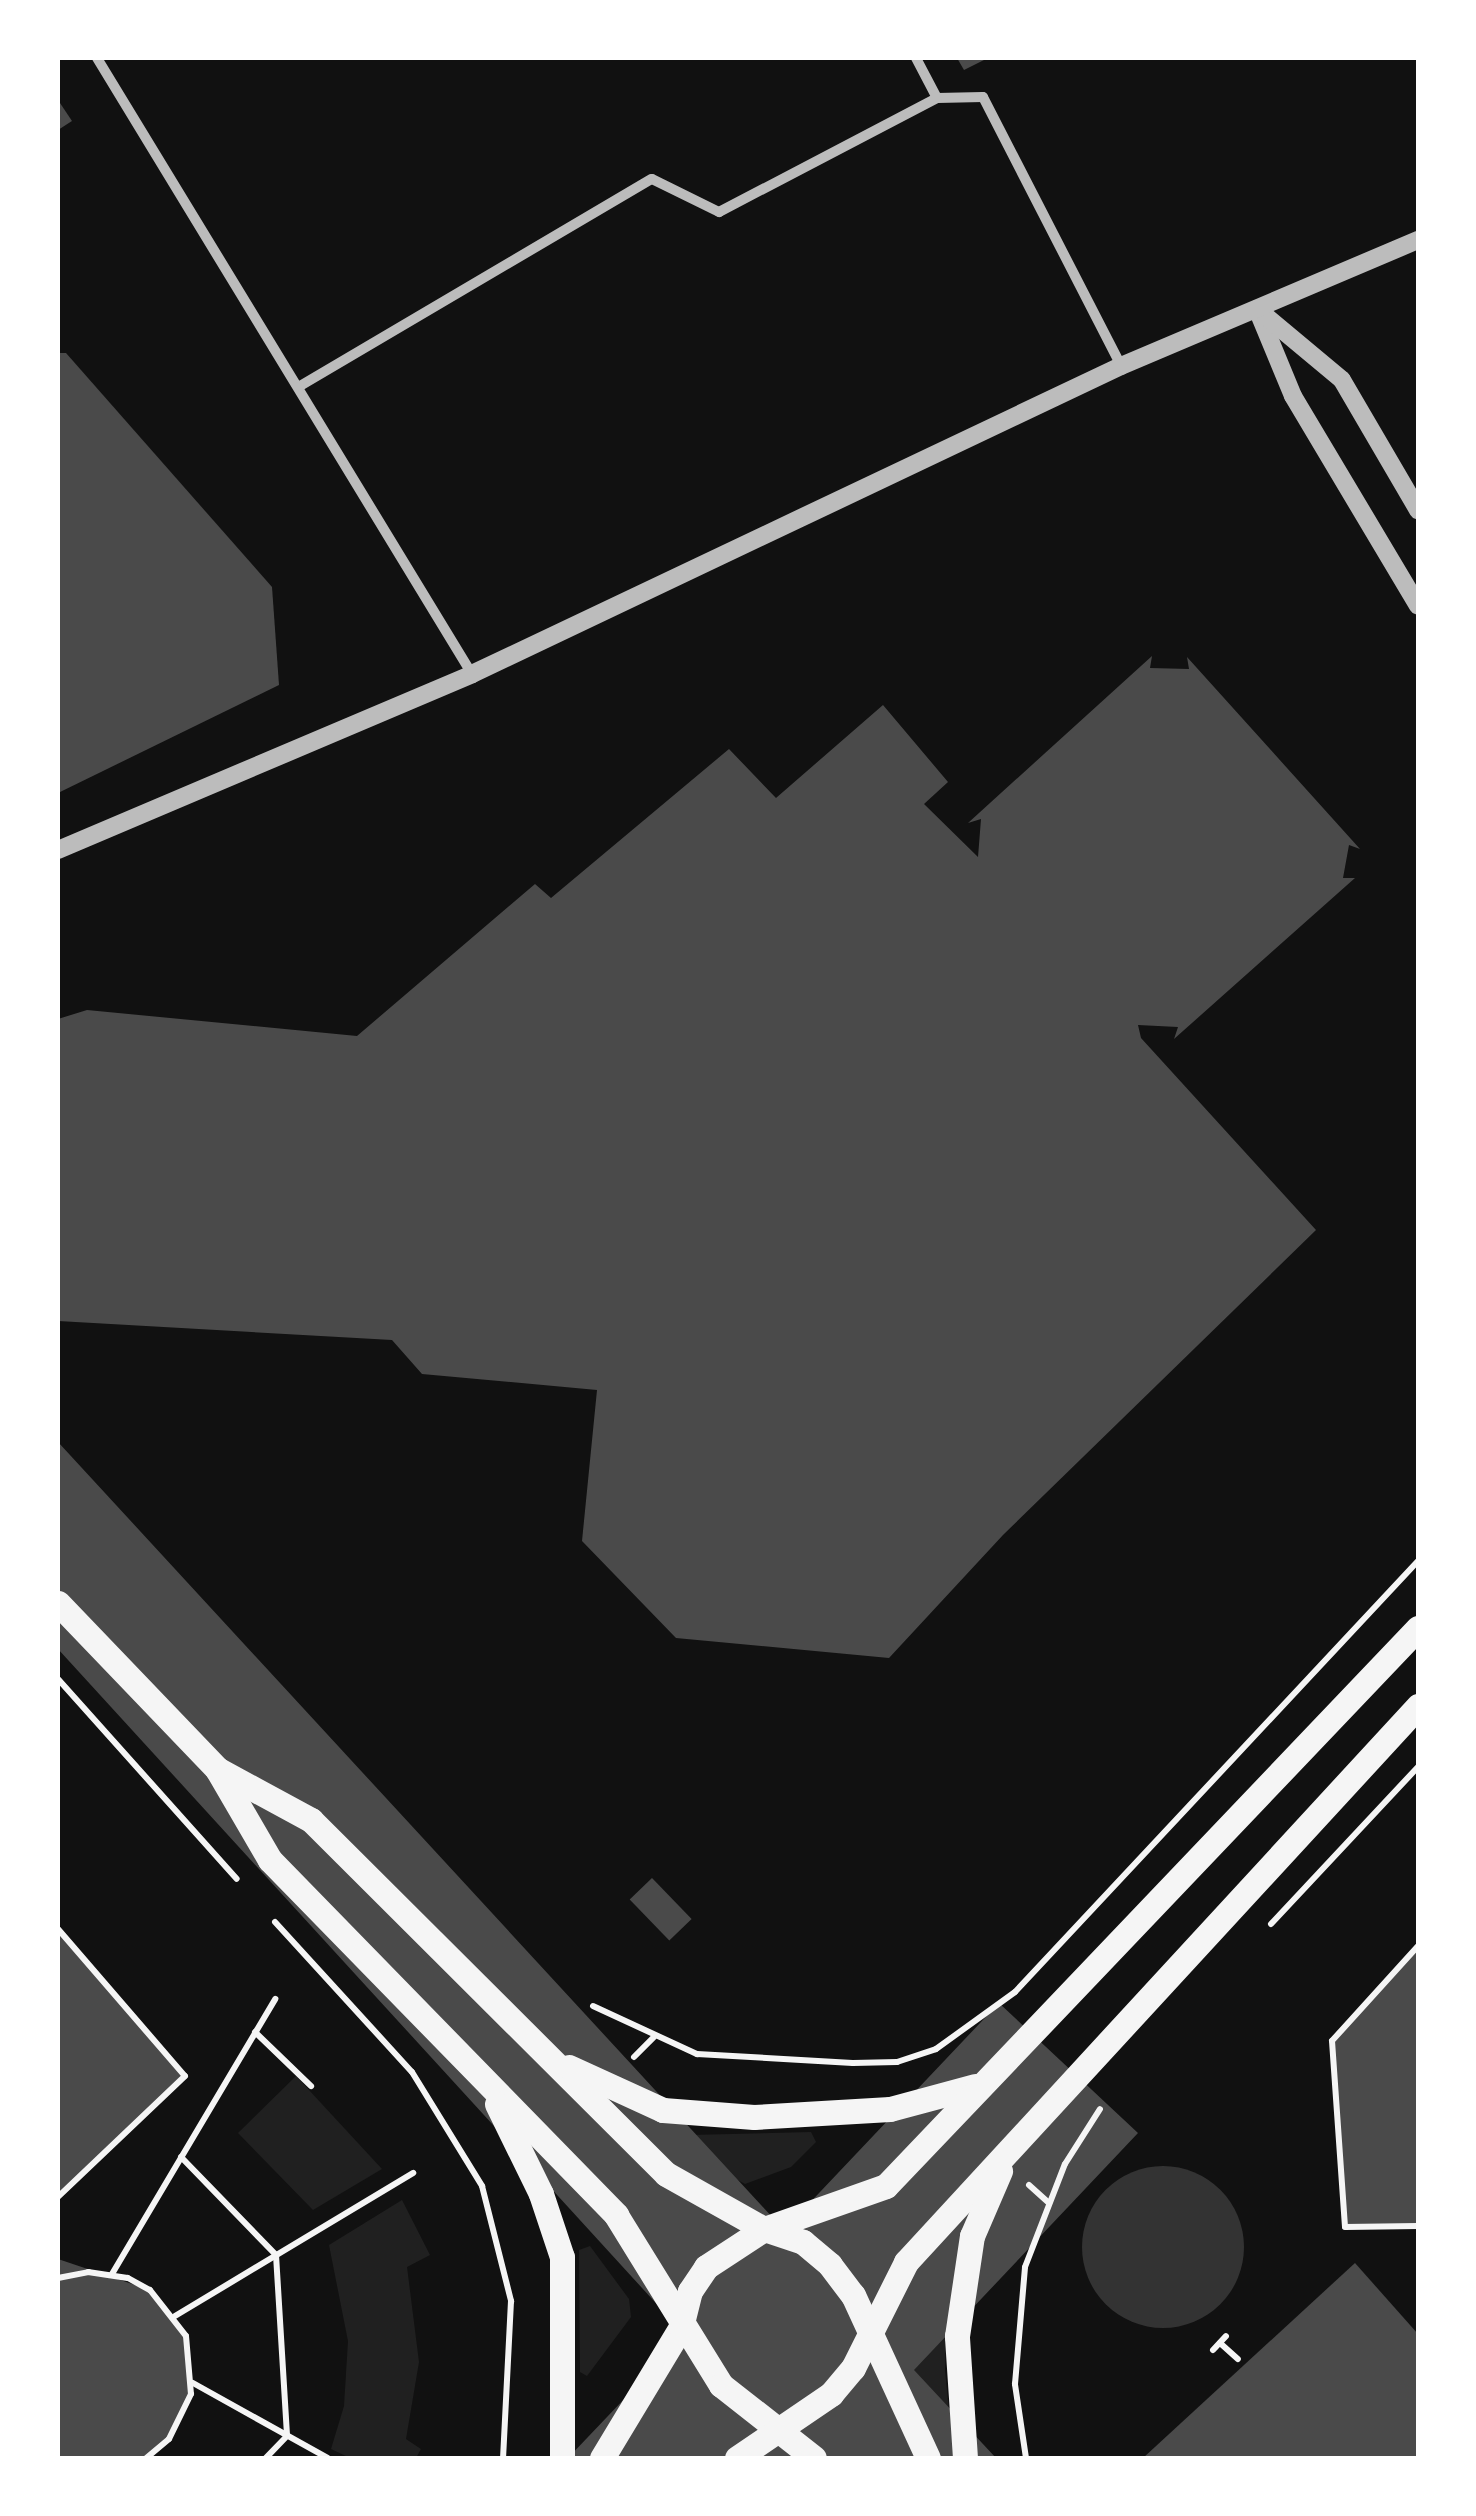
<!DOCTYPE html>
<style>
body{margin:0}
#map{position:relative;width:1476px;height:2516px;overflow:hidden;background:#111;font-family:"PT Sans",sans-serif}
div>[style]{position:absolute}
.green>*{inset:0;background:#202020}
.water>*{inset:0;background:#333}
.round{border-radius:50%}
.building>*{inset:0;background:#4a4a4a;transform-origin:0 0}
.path>*{height:6px;margin:-3px;padding:0 3px;transform-origin:3px;border-radius:3px;background:#f5f5f5}
.minor>*{height:10px;margin:-5px;padding:0 5px;transform-origin:5px;border-radius:5px;background:#bcbcbc}
.tertiary>*{height:18px;margin:-9px;padding:0 9px;transform-origin:9px;border-radius:9px;background:#bcbcbc}
.primary>*{height:25px;margin:-12.5px;padding:0 12.5px;transform-origin:12.5px;border-radius:12.5px;background:#f5f5f5}
span{translate:-50% -50%;white-space:nowrap;text-align:center;line-height:1.15;-webkit-text-stroke:8px #fff;paint-order:stroke}
.frame{position:absolute;inset:0;border:60px solid #fff;pointer-events:none}
</style>
<div id="map">
<div class="green">
<i style="clip-path:polygon(296px 2076px,382px 2169px,313px 2210px,238px 2133px)"></i>
<i style="clip-path:polygon(811px 2132px,816px 2142px,791px 2167px,745px 2184px,721px 2171px,689px 2135px)"></i>
<i style="clip-path:polygon(402px 2200px,430px 2255px,407px 2267px,419px 2362px,406px 2439px,421px 2449px,416px 2458px,350px 2458px,331px 2449px,344px 2406px,348px 2341px,329px 2245px)"></i>
<i style="clip-path:polygon(590px 2246px,629px 2299px,631px 2317px,587px 2376px,580px 2372px,579px 2250px)"></i>
<i style="clip-path:polygon(947px 2301px,945px 2370px,951px 2431px,911px 2382px,913px 2340px)"></i>
</div>
<div class="water">
<i class="round" style="left:1082px;top:2166px;width:162px;height:162px"></i>
</div>
<div class="building">
<i style="clip-path:polygon(957px 58px,988px 58px,964px 70px)"></i>
<i style="clip-path:polygon(58px 100px,72px 121px,58px 130px)"></i>
<i style="clip-path:polygon(58px 353px,66px 353px,272px 587px,279px 685px,58px 793px)"></i>
<i style="clip-path:polygon(1152px 656px,1150px 668px,1189px 669px,1187px 657px,1360px 849px,1349px 845px,1343px 878px,1355px 878px,1174px 1039px,1178px 1027px,1138px 1025px,1141px 1038px,1316px 1230px,1003px 1535px,889px 1658px,676px 1638px,582px 1541px,597px 1390px,422px 1374px,392px 1340px,58px 1321px,58px 1019px,87px 1010px,357px 1036px,535px 884px,551px 898px,729px 749px,776px 798px,883px 705px,948px 782px,924px 804px,978px 857px,981px 819px,968px 823px)"></i>
<i style="clip-path:polygon(58px 1442px,784px 2230px,999px 2003px,1138px 2133px,914px 2370px,996px 2458px,568px 2458px,685px 2335px,58px 1649px)"></i>
<i style="left:652px;top:1878px;width:57px;height:31px;rotate:46deg"></i>
<i style="clip-path:polygon(58px 1929px,185px 2076px,58px 2197px)"></i>
<i style="clip-path:polygon(1418px 1945px,1418px 2226px,1345px 2227px,1332px 2041px)"></i>
<i style="clip-path:polygon(58px 2259px,150px 2290px,186px 2336px,191px 2394px,169px 2439px,146px 2458px,58px 2458px)"></i>
<i style="clip-path:polygon(1355px 2263px,1418px 2334px,1418px 2458px,1143px 2458px)"></i>
</div>
<div class="path">
<i style="left:58px;top:1679px;width:268px;rotate:48.2deg"></i>
<i style="left:275px;top:1922px;width:203px;rotate:47.6deg"></i>
<i style="left:412px;top:2072px;width:134px;rotate:58.4deg"></i>
<i style="left:482px;top:2186px;width:119px;rotate:75.8deg"></i>
<i style="left:511px;top:2301px;width:157px;rotate:92.9deg"></i>
<i style="left:1271px;top:1924px;width:215px;rotate:-46.9deg"></i>
<i style="left:58px;top:1929px;width:194px;rotate:49.2deg"></i>
<i style="left:185px;top:2076px;width:175px;rotate:136.4deg"></i>
<i style="left:1418px;top:1946px;width:128px;rotate:132.2deg"></i>
<i style="left:1332px;top:2041px;width:186px;rotate:86deg"></i>
<i style="left:1345px;top:2227px;width:73px;rotate:-0.8deg"></i>
<i style="left:593px;top:2006px;width:115px;rotate:24.8deg"></i>
<i style="left:697px;top:2054px;width:156px;rotate:3.3deg"></i>
<i style="left:853px;top:2063px;width:44px;rotate:-1.3deg"></i>
<i style="left:897px;top:2062px;width:41px;rotate:-18.4deg"></i>
<i style="left:936px;top:2049px;width:97px;rotate:-35.8deg"></i>
<i style="left:1015px;top:1992px;width:590px;rotate:-46.92deg"></i>
<i style="left:255px;top:2032px;width:78px;rotate:44deg"></i>
<i style="left:634px;top:2057px;width:28px;rotate:-45deg"></i>
<i style="left:181px;top:2157px;width:136px;rotate:45.9deg"></i>
<i style="left:276px;top:2255px;width:181px;rotate:86.5deg"></i>
<i style="left:287px;top:2436px;width:30px;rotate:134deg"></i>
<i style="left:1029px;top:2185px;width:25px;rotate:42deg"></i>
<i style="left:112px;top:2274px;width:320px;rotate:-59.3deg"></i>
<i style="left:58px;top:2278px;width:31px;rotate:-11deg"></i>
<i style="left:88px;top:2272px;width:40px;rotate:8.5deg"></i>
<i style="left:128px;top:2278px;width:25px;rotate:29deg"></i>
<i style="left:150px;top:2290px;width:58px;rotate:52deg"></i>
<i style="left:186px;top:2336px;width:58px;rotate:85.1deg"></i>
<i style="left:191px;top:2394px;width:50px;rotate:116.1deg"></i>
<i style="left:169px;top:2439px;width:30px;rotate:140deg"></i>
<i style="left:175px;top:2316px;width:278px;rotate:-31deg"></i>
<i style="left:1220px;top:2343px;width:24px;rotate:42deg"></i>
<i style="left:1213px;top:2350px;width:19px;rotate:-47deg"></i>
<i style="left:193px;top:2383px;width:154px;rotate:29.1deg"></i>
<i style="left:1026px;top:2458px;width:75px;rotate:-98.5deg"></i>
<i style="left:1015px;top:2384px;width:117px;rotate:-85.1deg"></i>
<i style="left:1025px;top:2267px;width:110px;rotate:-68.8deg"></i>
<i style="left:1065px;top:2164px;width:65px;rotate:-57.5deg"></i>
</div>
<div class="minor">
<i style="left:97px;top:58px;width:721px;rotate:58.67deg"></i>
<i style="left:916px;top:58px;width:45px;rotate:62.3deg"></i>
<i style="left:937px;top:98px;width:46px;rotate:-1.2deg"></i>
<i style="left:983px;top:97px;width:302px;rotate:62.8deg"></i>
<i style="left:300px;top:386px;width:408px;rotate:-30.5deg"></i>
<i style="left:652px;top:179px;width:75px;rotate:26.2deg"></i>
<i style="left:719px;top:212px;width:246px;rotate:-27.6deg"></i>
</div>
<div class="tertiary">
<i style="left:1257px;top:309px;width:94px;rotate:67.5deg"></i>
<i style="left:1293px;top:396px;width:244px;rotate:59.2deg"></i>
<i style="left:1262px;top:313px;width:104px;rotate:39.9deg"></i>
<i style="left:1342px;top:380px;width:151px;rotate:59.7deg"></i>
<i style="left:58px;top:850px;width:450px;rotate:-23deg"></i>
<i style="left:472px;top:674px;width:718px;rotate:-25.39deg"></i>
<i style="left:1121px;top:366px;width:323px;rotate:-23deg"></i>
</div>
<div class="primary">
<i style="left:58px;top:1603px;width:230px;rotate:46.2deg"></i>
<i style="left:217px;top:1769px;width:105px;rotate:59.8deg"></i>
<i style="left:270px;top:1860px;width:496px;rotate:45.7deg"></i>
<i style="left:616px;top:2215px;width:200px;rotate:58.3deg"></i>
<i style="left:721px;top:2385px;width:118px;rotate:38.1deg"></i>
<i style="left:217px;top:1769px;width:107px;rotate:28.5deg"></i>
<i style="left:311px;top:1820px;width:501px;rotate:44.92deg"></i>
<i style="left:666px;top:2174px;width:112px;rotate:29.3deg"></i>
<i style="left:764px;top:2229px;width:41px;rotate:18.4deg"></i>
<i style="left:803px;top:2242px;width:35px;rotate:40deg"></i>
<i style="left:830px;top:2265px;width:38px;rotate:53deg"></i>
<i style="left:853px;top:2295px;width:179px;rotate:65.3deg"></i>
<i style="left:569px;top:2067px;width:103px;rotate:24.6deg"></i>
<i style="left:663px;top:2110px;width:91px;rotate:4.4deg"></i>
<i style="left:754px;top:2117px;width:136px;rotate:-3.4deg"></i>
<i style="left:890px;top:2109px;width:88px;rotate:-15.1deg"></i>
<i style="left:497px;top:2104px;width:100px;rotate:63.9deg"></i>
<i style="left:541px;top:2194px;width:66px;rotate:71.6deg"></i>
<i style="left:562px;top:2257px;width:201px;rotate:90deg"></i>
<i style="left:602px;top:2458px;width:153px;rotate:-58.9deg"></i>
<i style="left:681px;top:2327px;width:37px;rotate:-76deg"></i>
<i style="left:690px;top:2291px;width:29px;rotate:-56deg"></i>
<i style="left:706px;top:2267px;width:69px;rotate:-33.2deg"></i>
<i style="left:764px;top:2229px;width:129px;rotate:-19.4deg"></i>
<i style="left:886px;top:2186px;width:771px;rotate:-46.37deg"></i>
<i style="left:737px;top:2458px;width:114px;rotate:-34.2deg"></i>
<i style="left:831px;top:2394px;width:34px;rotate:-50deg"></i>
<i style="left:853px;top:2368px;width:119px;rotate:-63.4deg"></i>
<i style="left:906px;top:2262px;width:756px;rotate:-47.36deg"></i>
<i style="left:965px;top:2458px;width:122px;rotate:-93.8deg"></i>
<i style="left:957px;top:2336px;width:101px;rotate:-81.5deg"></i>
<i style="left:972px;top:2236px;width:71px;rotate:-66.7deg"></i>
</div>
<div class="frame"></div>
</div>
